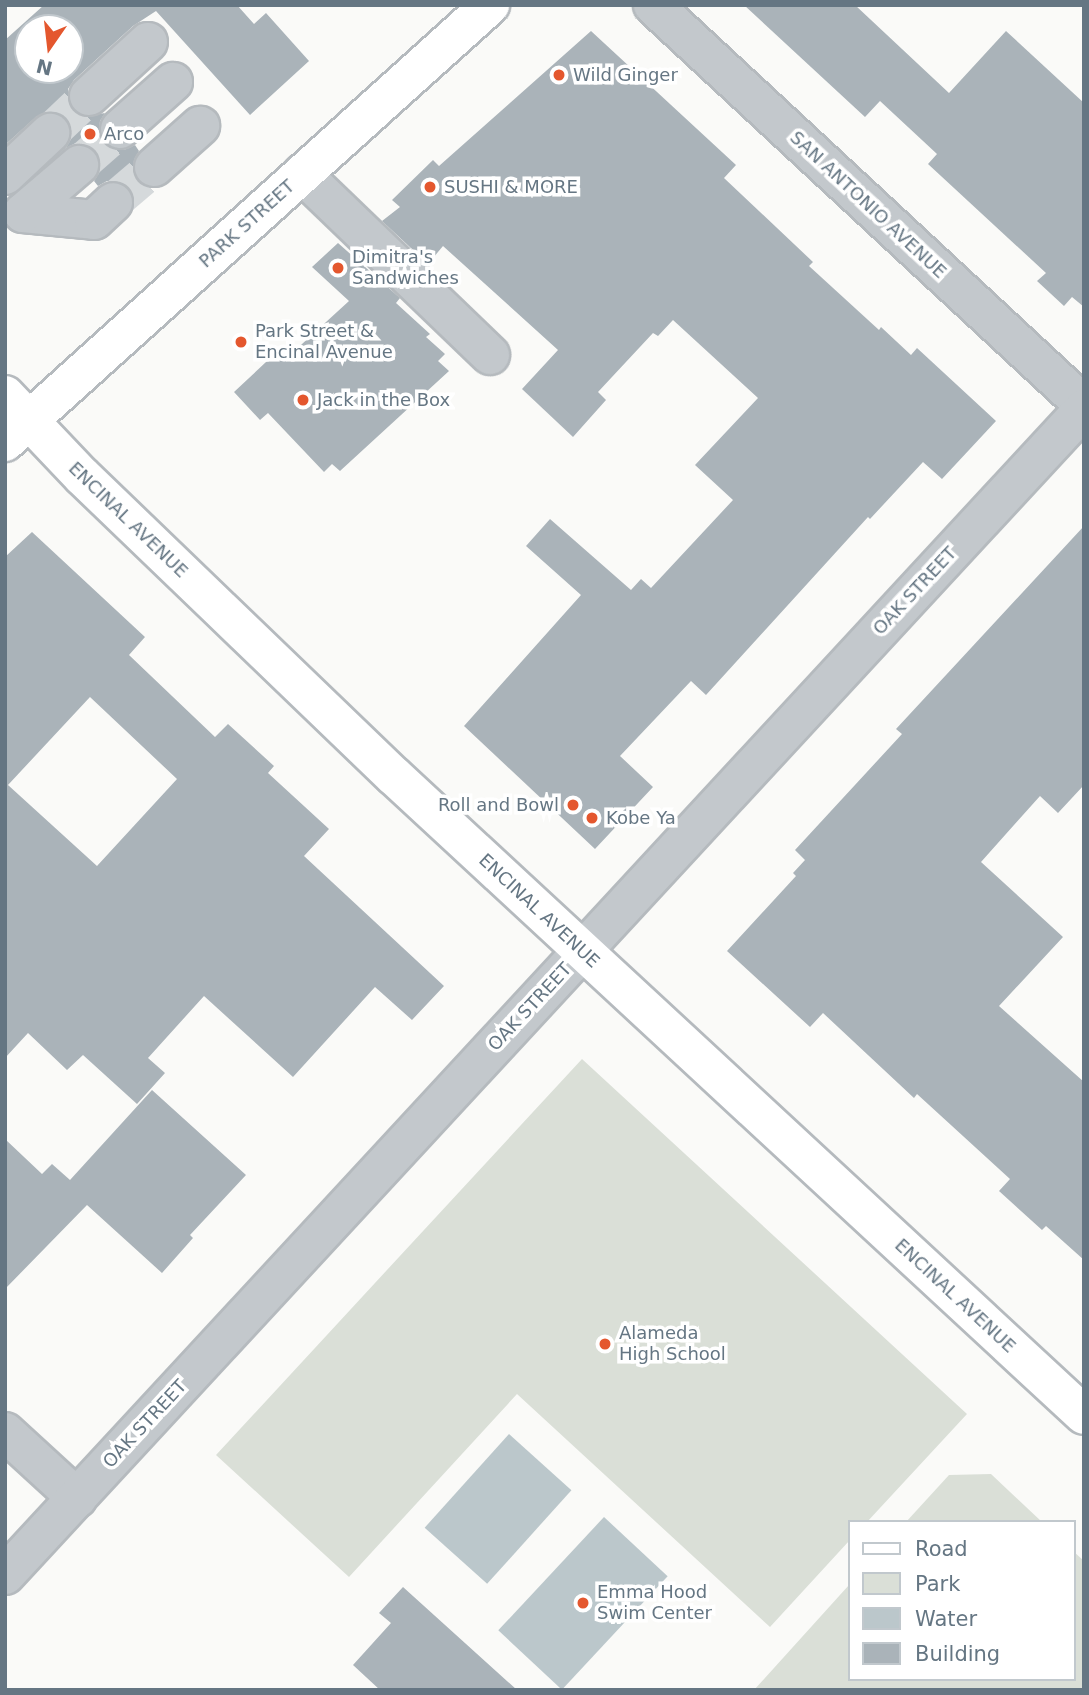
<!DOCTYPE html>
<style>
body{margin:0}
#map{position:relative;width:1089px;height:1695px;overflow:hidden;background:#fafaf8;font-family:"DejaVu Sans",sans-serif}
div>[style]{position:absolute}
.green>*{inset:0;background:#dadfd7}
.water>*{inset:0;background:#bbc7cb;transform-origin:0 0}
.building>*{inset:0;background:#aab3b9}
.minor-tunnel>*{height:38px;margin-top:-19px;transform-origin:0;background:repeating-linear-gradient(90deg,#d5d9db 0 38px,transparent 0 57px)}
.roads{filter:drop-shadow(2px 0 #b5babe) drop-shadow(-2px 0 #b5babe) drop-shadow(0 2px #b5babe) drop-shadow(0 -2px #b5babe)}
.minor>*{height:38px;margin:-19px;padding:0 19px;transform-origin:19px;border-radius:19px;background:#c3c8cc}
.major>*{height:38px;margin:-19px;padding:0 19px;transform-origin:19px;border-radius:19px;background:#fff}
.dots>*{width:19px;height:19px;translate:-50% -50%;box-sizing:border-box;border:4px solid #fff;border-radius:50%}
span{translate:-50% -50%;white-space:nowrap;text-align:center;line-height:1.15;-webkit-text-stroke:7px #fff;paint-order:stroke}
.poi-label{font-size:18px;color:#657683}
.left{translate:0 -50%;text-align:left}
.right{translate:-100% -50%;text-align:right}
.street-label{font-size:18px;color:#657683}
.frame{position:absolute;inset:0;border:7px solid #657683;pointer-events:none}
.legend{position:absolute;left:848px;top:1520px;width:228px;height:161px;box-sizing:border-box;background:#fff;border:2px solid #c1c8cd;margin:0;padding:9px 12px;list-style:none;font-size:21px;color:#657683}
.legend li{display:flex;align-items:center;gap:14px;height:35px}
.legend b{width:35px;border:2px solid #c1c8cd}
.north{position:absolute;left:14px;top:14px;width:70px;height:70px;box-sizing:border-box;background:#fff;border:2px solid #c1c8cd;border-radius:50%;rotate:194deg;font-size:19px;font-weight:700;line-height:28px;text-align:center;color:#657683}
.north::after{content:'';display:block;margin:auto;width:24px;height:32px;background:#e4572e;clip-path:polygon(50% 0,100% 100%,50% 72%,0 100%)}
</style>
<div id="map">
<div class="green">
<i style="clip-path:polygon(582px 1059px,967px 1414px,867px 1522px,849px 1522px,849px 1541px,770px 1627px,517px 1394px,349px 1577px,216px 1455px)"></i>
<i style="clip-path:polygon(991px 1474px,1042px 1522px,906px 1522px,949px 1475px)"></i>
<i style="clip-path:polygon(1073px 1551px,1084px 1561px,1084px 1690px,754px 1690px,849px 1585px,849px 1679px,1073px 1679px)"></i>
</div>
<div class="water">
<i style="left:509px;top:1434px;width:84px;height:126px;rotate:42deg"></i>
<i style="left:604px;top:1517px;width:87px;height:155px;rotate:43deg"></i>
</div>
<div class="building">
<i style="clip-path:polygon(evenodd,44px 5px,237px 5px,254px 24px,266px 13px,309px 61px,250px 115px,156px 11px,133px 26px,74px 80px,68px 89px,68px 100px,72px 110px,82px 117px,105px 113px,100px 121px,99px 133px,104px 144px,114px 150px,124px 150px,135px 145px,139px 151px,134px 160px,133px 171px,142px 185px,132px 193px,119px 181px,107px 181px,98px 186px,94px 181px,99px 173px,101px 162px,96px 151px,86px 144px,76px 143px,66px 148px,71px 139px,71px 127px,65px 118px,57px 112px,46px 112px,36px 117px,5px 145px,5px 40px,44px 5px,28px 28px,70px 28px,70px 70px,28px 70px,28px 28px)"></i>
<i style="clip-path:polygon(744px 5px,855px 5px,949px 93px,1006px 31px,1084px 103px,1084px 307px,1072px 297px,1064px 306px,1037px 281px,1046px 273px,928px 164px,937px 154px,880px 101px,865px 117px)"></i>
<i style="clip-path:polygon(591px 31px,736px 165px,724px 178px,813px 262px,809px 266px,879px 330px,881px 327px,911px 355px,917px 348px,996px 421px,942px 479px,923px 462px,870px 519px,868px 517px,706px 695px,691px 681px,620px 756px,653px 787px,595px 849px,464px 726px,581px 595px,526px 546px,550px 519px,631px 590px,641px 579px,651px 588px,733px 500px,695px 465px,758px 398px,673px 320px,658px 336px,653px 333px,598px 392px,606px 400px,573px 437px,522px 389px,558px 350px,443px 246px,428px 264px,382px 221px,400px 207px,392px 200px,433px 160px,439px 166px)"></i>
<i style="clip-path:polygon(338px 243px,400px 298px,396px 303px,430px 334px,426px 337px,445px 354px,438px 361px,449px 371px,340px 471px,332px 464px,324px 472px,268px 413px,260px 420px,234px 392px,282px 347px,290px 355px,349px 301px,312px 267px)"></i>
<i style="clip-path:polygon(1084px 526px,1084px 785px,1058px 813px,1040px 796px,981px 862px,1063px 937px,999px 1006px,1084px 1082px,1084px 1260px,1046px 1226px,1042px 1230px,999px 1191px,1010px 1179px,917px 1094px,914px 1098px,823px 1013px,810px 1027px,727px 951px,796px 876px,793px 873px,805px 860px,795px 850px,902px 734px,896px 729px)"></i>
<i style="clip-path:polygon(evenodd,32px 532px,145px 637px,129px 655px,215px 737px,228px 724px,274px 766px,268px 773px,329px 829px,304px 856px,444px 986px,412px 1020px,375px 987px,293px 1077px,204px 996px,148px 1058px,165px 1073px,137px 1104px,83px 1055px,67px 1070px,28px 1033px,5px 1058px,5px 557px,32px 532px,90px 697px,177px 779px,97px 866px,8px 785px,90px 697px)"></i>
<i style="clip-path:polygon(152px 1090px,246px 1175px,190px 1235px,193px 1238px,162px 1273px,87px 1205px,5px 1289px,5px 1139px,42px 1174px,52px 1164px,70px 1180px)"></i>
<i style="clip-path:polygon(403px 1587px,517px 1690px,380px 1690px,353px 1665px,391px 1623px,379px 1613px)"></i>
</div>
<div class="minor-tunnel">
<i style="left:50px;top:133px;width:54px;rotate:-43.5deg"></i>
<i style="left:79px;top:165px;width:55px;rotate:-41.3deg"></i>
<i style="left:113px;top:202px;width:54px;rotate:-40.5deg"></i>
</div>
<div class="roads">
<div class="minor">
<i style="left:653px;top:5px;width:588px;rotate:42.86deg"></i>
<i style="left:89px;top:96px;width:80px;rotate:-42.5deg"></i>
<i style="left:120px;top:129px;width:71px;rotate:-41.6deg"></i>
<i style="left:154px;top:167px;width:62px;rotate:-41.7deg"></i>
<i style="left:302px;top:174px;width:261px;rotate:43.9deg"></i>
<i style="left:5px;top:175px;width:62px;rotate:-43deg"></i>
<i style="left:23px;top:213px;width:71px;rotate:5.6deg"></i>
<i style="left:94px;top:220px;width:26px;rotate:-43deg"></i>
<i style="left:23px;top:213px;width:74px;rotate:-40.6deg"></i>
<i style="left:5px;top:1432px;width:98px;rotate:42.5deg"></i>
<i style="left:5px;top:1575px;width:1589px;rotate:-47.22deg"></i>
</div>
<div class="major">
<i style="left:5px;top:395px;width:112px;rotate:46.5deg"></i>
<i style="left:82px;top:476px;width:433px;rotate:43.9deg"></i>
<i style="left:394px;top:776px;width:940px;rotate:42.8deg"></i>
<i style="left:5px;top:442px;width:653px;rotate:-42.02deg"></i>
</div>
</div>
<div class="dots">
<i style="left:559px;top:75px;background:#e4572e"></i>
<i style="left:90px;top:134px;background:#e4572e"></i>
<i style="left:430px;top:187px;background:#e4572e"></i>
<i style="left:338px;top:268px;background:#e4572e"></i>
<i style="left:241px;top:342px;background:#e4572e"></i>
<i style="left:303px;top:400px;background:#e4572e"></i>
<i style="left:573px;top:805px;background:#e4572e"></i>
<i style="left:592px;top:818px;background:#e4572e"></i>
<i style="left:605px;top:1344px;background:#e4572e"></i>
<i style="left:583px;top:1603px;background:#e4572e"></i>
</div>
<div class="poi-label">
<span class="left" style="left:573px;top:75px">Wild Ginger</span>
<span class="left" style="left:104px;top:134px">Arco</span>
<span class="left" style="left:444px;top:187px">SUSHI &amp; MORE</span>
<span class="left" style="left:352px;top:268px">Dimitra's<br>Sandwiches</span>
<span class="left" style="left:255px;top:342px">Park Street &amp;<br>Encinal Avenue</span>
<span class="left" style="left:317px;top:400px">Jack in the Box</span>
<span class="right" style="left:559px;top:805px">Roll and Bowl</span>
<span class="left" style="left:606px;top:818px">Kobe Ya</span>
<span class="left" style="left:619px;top:1344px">Alameda<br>High School</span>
<span class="left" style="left:597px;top:1603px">Emma Hood<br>Swim Center</span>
</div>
<div class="street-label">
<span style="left:868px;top:205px;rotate:43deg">SAN ANTONIO AVENUE</span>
<span style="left:247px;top:224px;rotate:-42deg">PARK STREET</span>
<span style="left:128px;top:520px;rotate:44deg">ENCINAL AVENUE</span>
<span style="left:915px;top:591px;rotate:-47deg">OAK STREET</span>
<span style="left:539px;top:911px;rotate:43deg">ENCINAL AVENUE</span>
<span style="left:530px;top:1007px;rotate:-47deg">OAK STREET</span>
<span style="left:955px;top:1296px;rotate:43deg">ENCINAL AVENUE</span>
<span style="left:145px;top:1424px;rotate:-47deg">OAK STREET</span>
</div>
<div class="frame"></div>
<ul class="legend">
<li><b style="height:9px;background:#fff"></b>Road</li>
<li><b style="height:19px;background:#dadfd7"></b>Park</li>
<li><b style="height:19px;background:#bbc7cb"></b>Water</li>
<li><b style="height:19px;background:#aab3b9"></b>Building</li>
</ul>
<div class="north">N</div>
</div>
